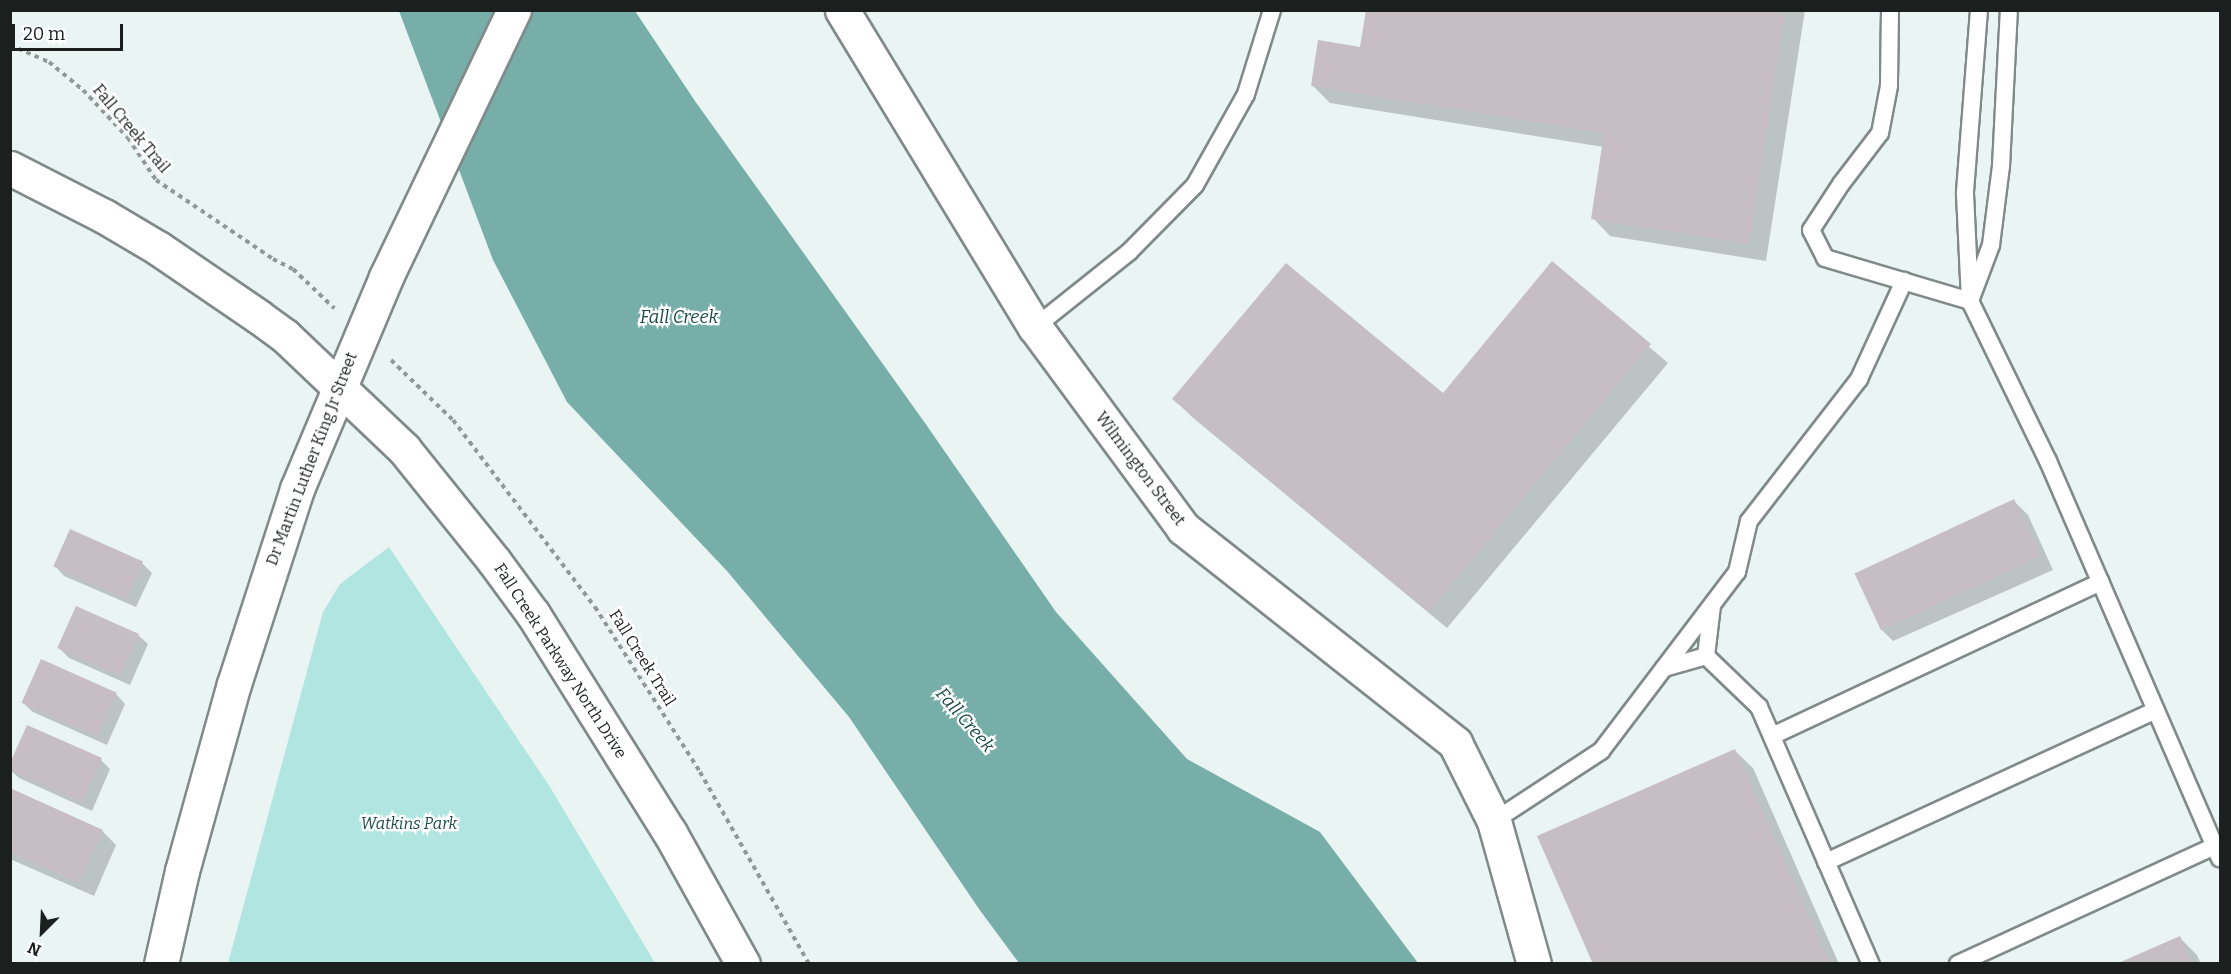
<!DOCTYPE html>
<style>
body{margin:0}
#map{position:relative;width:2231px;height:974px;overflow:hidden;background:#eaf5f3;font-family:Bitter,serif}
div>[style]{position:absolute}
.green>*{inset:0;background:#b0e6df}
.water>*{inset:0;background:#77afa8}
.shadow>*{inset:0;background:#0003}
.building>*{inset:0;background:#c6bec3;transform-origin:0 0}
.path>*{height:4px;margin-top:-2px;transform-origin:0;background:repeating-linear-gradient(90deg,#919997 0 4.5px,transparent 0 9px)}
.roads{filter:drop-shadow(2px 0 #808a88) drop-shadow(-2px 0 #808a88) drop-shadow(0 2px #808a88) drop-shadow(0 -2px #808a88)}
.lane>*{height:16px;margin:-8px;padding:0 8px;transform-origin:8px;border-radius:8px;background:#fff}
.street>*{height:33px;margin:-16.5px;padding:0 16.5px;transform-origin:16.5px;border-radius:16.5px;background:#fff}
.secondary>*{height:33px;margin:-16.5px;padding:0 16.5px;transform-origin:16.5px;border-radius:16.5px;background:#fff}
.primary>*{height:33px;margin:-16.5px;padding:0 16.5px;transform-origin:16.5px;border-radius:16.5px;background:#fff}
span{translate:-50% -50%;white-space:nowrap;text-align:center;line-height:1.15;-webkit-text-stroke:4.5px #fff;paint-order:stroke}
.street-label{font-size:16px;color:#1b1f1e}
.park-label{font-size:16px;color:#1d4e49;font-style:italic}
.water-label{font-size:18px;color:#194b46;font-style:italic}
.frame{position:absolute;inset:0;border:12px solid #1b1f1e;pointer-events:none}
.north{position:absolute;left:12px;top:902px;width:60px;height:60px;-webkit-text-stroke:4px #fff;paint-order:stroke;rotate:204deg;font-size:16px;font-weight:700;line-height:24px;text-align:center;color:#1b1f1e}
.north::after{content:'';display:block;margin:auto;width:21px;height:27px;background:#1b1f1e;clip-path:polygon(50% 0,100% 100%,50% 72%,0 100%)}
.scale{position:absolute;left:12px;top:24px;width:111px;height:27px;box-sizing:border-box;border:3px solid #1b1f1e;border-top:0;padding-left:8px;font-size:18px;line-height:21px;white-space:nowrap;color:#1b1f1e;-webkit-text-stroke:4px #fff;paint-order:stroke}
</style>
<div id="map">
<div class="green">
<i style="clip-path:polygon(389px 547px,550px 787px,655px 963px,228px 963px,323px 612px,340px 584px)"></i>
</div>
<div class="water">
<i style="clip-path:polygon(399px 11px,635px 11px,695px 101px,925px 423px,1056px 612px,1187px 759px,1320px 832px,1418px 963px,1019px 963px,979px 909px,849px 717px,727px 571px,567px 402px,493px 260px)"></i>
</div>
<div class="shadow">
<i style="clip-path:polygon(1367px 10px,1805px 10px,1766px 261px,1610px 236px,1593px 218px,1604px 147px,1330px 103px,1313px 86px,1361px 48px)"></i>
<i style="clip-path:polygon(1552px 264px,1668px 363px,1447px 628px,1192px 417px,1174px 399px,1443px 395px)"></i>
<i style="clip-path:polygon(2014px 501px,2028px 515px,2053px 570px,1893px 641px,1879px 627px)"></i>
<i style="clip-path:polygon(142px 563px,152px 573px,136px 607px,64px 576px,55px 566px)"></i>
<i style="clip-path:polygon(138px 635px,148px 644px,130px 685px,69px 658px,59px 648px)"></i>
<i style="clip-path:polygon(116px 694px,125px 704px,107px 745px,33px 712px,23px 703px)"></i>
<i style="clip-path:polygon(1735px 751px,1753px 768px,1839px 964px,1595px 964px)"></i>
<i style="clip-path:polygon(101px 760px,110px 769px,92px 811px,19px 778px,10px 770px)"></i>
<i style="clip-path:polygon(10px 790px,102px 831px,116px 845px,94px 896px,10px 859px)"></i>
<i style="clip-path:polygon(2179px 937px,2197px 955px,2201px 964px,2119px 964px)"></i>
</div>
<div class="building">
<i style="clip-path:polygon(1366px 10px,1785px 10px,1749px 244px,1591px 219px,1604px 133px,1311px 86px,1318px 40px,1360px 47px)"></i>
<i style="clip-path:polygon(1552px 261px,1651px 344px,1429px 612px,1172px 399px,1286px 263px,1443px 393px)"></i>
<i style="left:2014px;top:499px;width:63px;height:176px;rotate:65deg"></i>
<i style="left:70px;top:529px;width:80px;height:41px;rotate:24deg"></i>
<i style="left:76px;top:606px;width:69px;height:46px;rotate:24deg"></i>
<i style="left:41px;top:659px;width:83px;height:48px;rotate:24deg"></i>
<i style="clip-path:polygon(27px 725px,102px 758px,82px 802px,10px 770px,10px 763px)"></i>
<i style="clip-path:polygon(1735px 749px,1830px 964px,1593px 964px,1537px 836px)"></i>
<i style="clip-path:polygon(10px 788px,103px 830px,79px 883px,10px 852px)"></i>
<i style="clip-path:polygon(2180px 936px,2192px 964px,2116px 964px)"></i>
</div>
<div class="path">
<i style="left:10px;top:45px;width:43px;rotate:23.6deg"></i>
<i style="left:49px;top:62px;width:44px;rotate:39.5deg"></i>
<i style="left:83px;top:90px;width:66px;rotate:46.8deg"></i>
<i style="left:128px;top:138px;width:50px;rotate:56.3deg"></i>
<i style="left:156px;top:180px;width:141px;rotate:34deg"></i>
<i style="left:273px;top:259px;width:22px;rotate:27deg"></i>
<i style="left:293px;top:269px;width:57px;rotate:43.6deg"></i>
<i style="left:391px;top:360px;width:86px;rotate:44.1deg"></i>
<i style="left:453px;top:420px;width:235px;rotate:52.8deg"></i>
<i style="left:595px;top:607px;width:196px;rotate:57.5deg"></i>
<i style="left:700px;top:772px;width:221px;rotate:60.4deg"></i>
</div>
<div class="roads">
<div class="lane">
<i style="left:1890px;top:10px;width:76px;rotate:90.8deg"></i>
<i style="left:1889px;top:86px;width:48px;rotate:100.8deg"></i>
<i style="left:1880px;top:133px;width:64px;rotate:127.4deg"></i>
<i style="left:1841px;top:184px;width:55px;rotate:123.1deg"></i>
<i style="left:1811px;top:230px;width:31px;rotate:63deg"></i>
<i style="left:1825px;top:258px;width:151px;rotate:16.5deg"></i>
<i style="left:1970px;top:301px;width:178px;rotate:64deg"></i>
<i style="left:2048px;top:461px;width:433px;rotate:66.6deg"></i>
<i style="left:1979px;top:10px;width:185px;rotate:94.4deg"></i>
<i style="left:1965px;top:194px;width:107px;rotate:87.3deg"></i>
<i style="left:1970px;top:301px;width:60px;rotate:-69.4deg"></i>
<i style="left:1991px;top:245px;width:80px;rotate:-82.8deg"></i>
<i style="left:2001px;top:166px;width:156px;rotate:-87.1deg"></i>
<i style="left:1035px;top:327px;width:120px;rotate:-38.6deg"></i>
<i style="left:1129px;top:252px;width:94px;rotate:-45.4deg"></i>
<i style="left:1195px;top:185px;width:104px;rotate:-60.7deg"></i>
<i style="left:1246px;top:94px;width:88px;rotate:-72.8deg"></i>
<i style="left:1706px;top:656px;width:50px;rotate:-83.2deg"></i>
<i style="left:1664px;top:668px;width:44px;rotate:-15.9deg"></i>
<i style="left:1706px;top:656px;width:74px;rotate:43.9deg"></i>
<i style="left:1759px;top:707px;width:280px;rotate:66.5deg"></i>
<i style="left:1772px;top:736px;width:363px;rotate:-25.1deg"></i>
<i style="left:1494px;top:821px;width:128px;rotate:-33.2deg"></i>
<i style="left:1601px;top:751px;width:225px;rotate:-52.8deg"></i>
<i style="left:1737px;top:572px;width:52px;rotate:-76.8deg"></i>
<i style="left:1749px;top:521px;width:180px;rotate:-52.2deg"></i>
<i style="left:1859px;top:379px;width:108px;rotate:-65.3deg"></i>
<i style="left:1826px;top:862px;width:363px;rotate:-24.7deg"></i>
<i style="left:1958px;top:964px;width:283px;rotate:-24.7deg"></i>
</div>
<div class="street">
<i style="left:842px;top:10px;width:371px;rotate:58.7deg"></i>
<i style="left:1035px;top:327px;width:250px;rotate:53.6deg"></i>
<i style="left:1183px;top:528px;width:347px;rotate:38.3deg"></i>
<i style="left:1455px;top:743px;width:87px;rotate:63.4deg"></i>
<i style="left:1494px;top:821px;width:148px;rotate:74.4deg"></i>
</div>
<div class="secondary">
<i style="left:10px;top:168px;width:106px;rotate:27.1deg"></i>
<i style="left:104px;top:216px;width:63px;rotate:30.7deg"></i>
<i style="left:158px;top:248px;width:122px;rotate:34.3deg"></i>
<i style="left:259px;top:317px;width:32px;rotate:36deg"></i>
<i style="left:285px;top:336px;width:164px;rotate:43.5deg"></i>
<i style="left:404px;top:449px;width:144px;rotate:51.2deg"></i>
<i style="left:494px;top:561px;width:66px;rotate:53.7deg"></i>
<i style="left:533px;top:614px;width:258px;rotate:58deg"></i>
<i style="left:670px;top:833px;width:150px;rotate:60.9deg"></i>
</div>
<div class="primary">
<i style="left:161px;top:964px;width:95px;rotate:-77.3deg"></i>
<i style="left:182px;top:871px;width:194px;rotate:-74.5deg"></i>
<i style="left:234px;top:684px;width:205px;rotate:-72.1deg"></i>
<i style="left:297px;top:489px;width:230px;rotate:-67.2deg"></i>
<i style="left:386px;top:277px;width:296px;rotate:-64.4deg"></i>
</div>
</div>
<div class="street-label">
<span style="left:131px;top:129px;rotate:50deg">Fall Creek Trail</span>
<span style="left:312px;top:459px;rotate:-69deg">Dr Martin Luther King Jr Street</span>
<span style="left:1140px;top:469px;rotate:53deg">Wilmington Street</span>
<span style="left:642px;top:658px;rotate:58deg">Fall Creek Trail</span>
<span style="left:560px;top:661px;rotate:57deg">Fall Creek Parkway North Drive</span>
</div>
<div class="park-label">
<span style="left:409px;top:824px">Watkins Park</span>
</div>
<div class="water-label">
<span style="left:679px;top:317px">Fall Creek</span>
<span style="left:965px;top:720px;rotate:49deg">Fall Creek</span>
</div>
<div class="frame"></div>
<div class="north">N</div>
<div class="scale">20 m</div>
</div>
